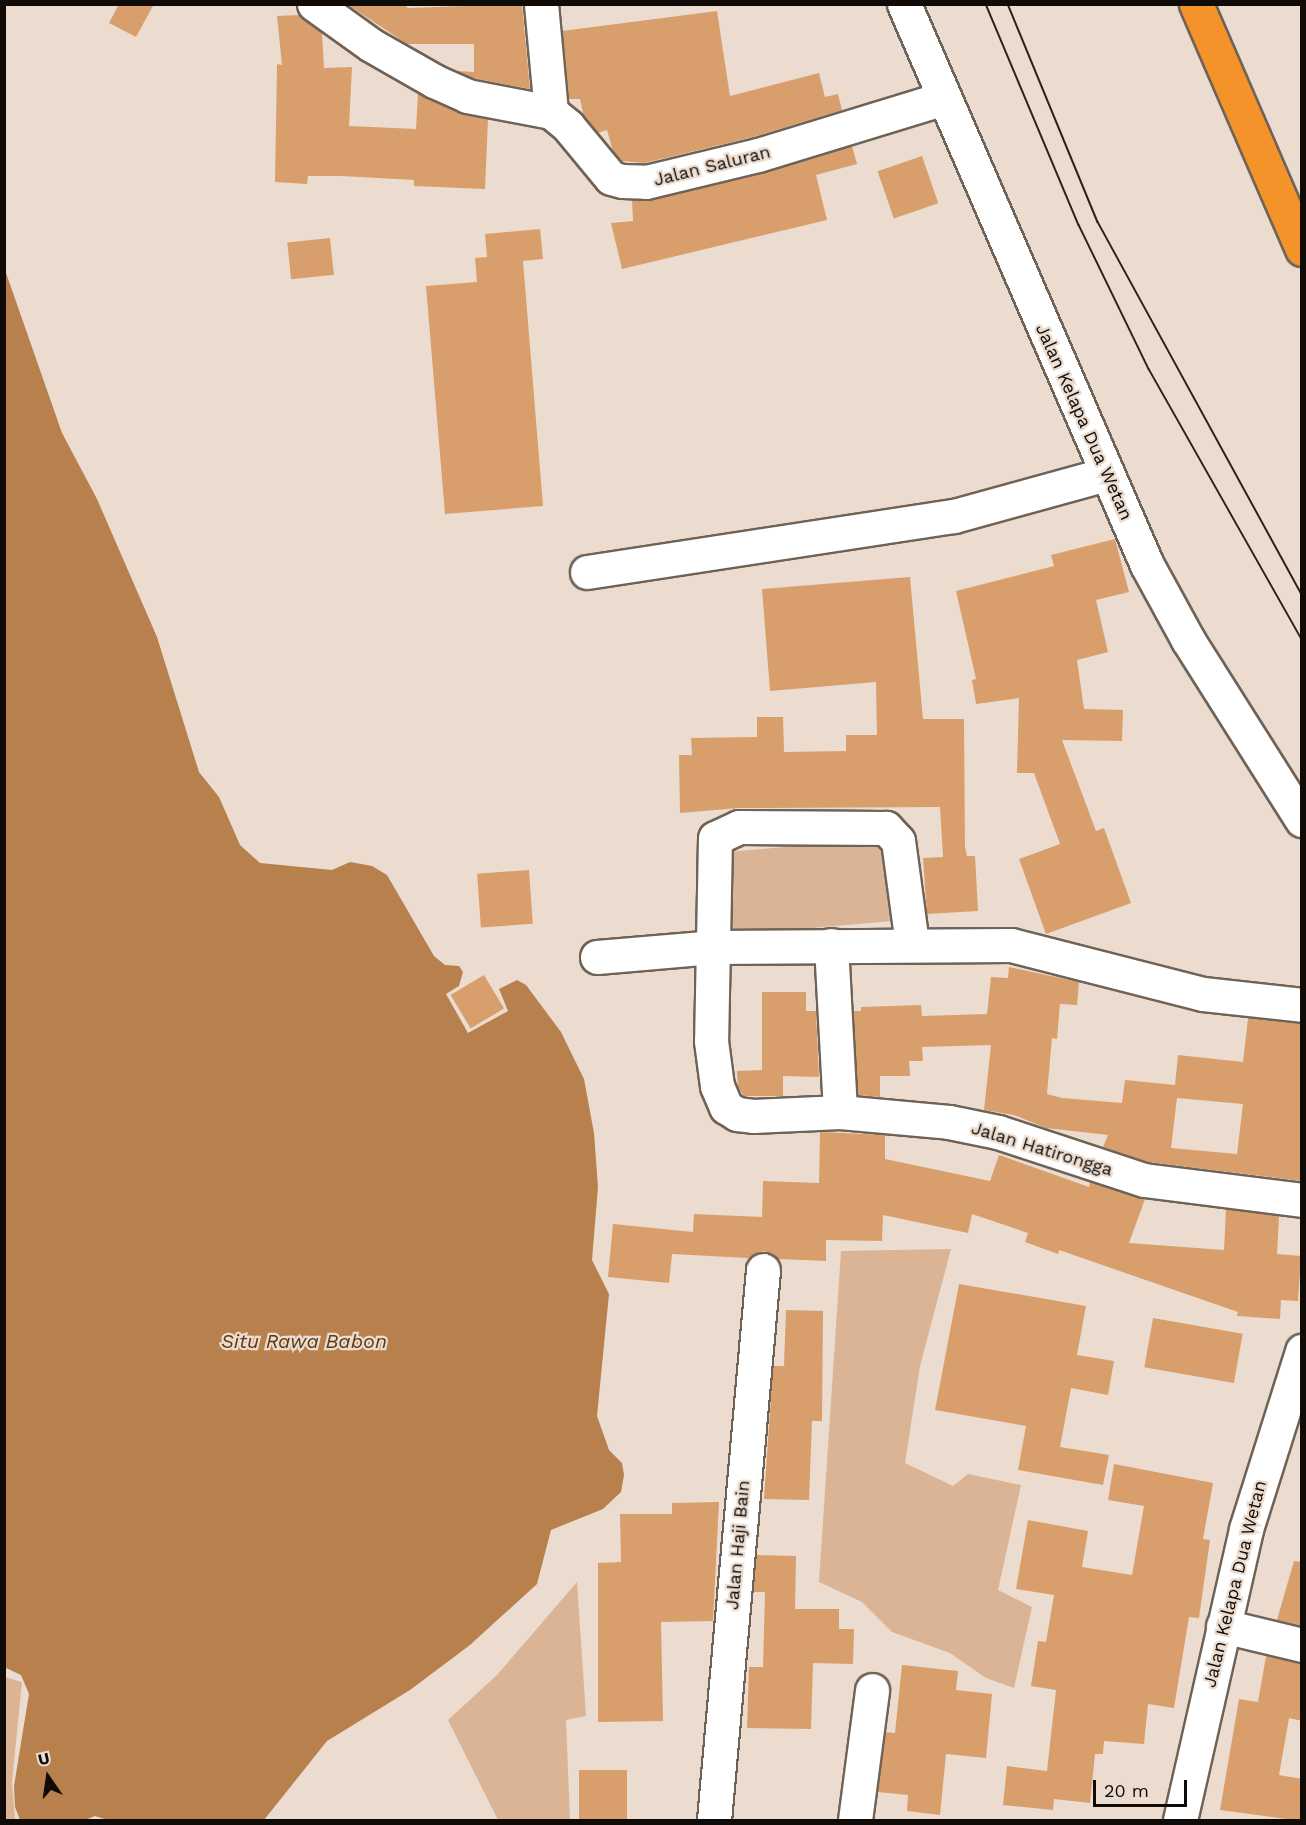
<!DOCTYPE html>
<style>
body{margin:0}
#map{position:relative;width:1306px;height:1825px;overflow:hidden;background:#ebdccf;font-family:"Work Sans",sans-serif}
div>[style]{position:absolute}
.green>*{inset:0;background:#dab494;transform-origin:0 0}
.water>*{inset:0;background:#b7804d}
.building>*{inset:0;background:#d89f6c;transform-origin:0 0}
.roads{filter:drop-shadow(2px 0 #6f6256) drop-shadow(-2px 0 #6f6256) drop-shadow(0 2px #6f6256) drop-shadow(0 -2px #6f6256)}
.minor>*{height:33px;margin:-16.5px;padding:0 16.5px;transform-origin:16.5px;border-radius:16.5px;background:#fff}
.highway>*{height:33px;margin:-16.5px;padding:0 16.5px;transform-origin:16.5px;border-radius:16.5px;background:#f39329}
.tram>*{height:1.5px;margin:-0.75px;padding:0 0.75px;transform-origin:0.75px;border-radius:0.75px;background:#29231e}
span{translate:-50% -50%;white-space:nowrap;text-align:center;line-height:1.15;-webkit-text-stroke:4.5px #ebdccf;paint-order:stroke}
.street-label{font-size:18px;color:#100b07}
.water-label{font-size:20px;color:#5e3811;font-style:italic}
.frame{position:absolute;inset:0;border:6px solid #100b07;pointer-events:none}
.north{position:absolute;left:18px;top:1747px;width:60px;height:60px;-webkit-text-stroke:4px #ebdccf;paint-order:stroke;rotate:347deg;font-size:16px;font-weight:700;line-height:24px;text-align:center;color:#100b07}
.north::after{content:'';display:block;margin:auto;width:21px;height:27px;background:#100b07;clip-path:polygon(50% 0,100% 100%,50% 72%,0 100%)}
.scale{position:absolute;left:1093px;top:1780px;width:94px;height:27px;box-sizing:border-box;border:3px solid #100b07;border-top:0;padding-left:8px;font-size:18px;line-height:21px;white-space:nowrap;color:#100b07;-webkit-text-stroke:4px #ebdccf;paint-order:stroke}
</style>
<div id="map">
<div class="green">
<i style="left:888px;top:838px;width:83px;height:162px;rotate:85deg"></i>
<i style="clip-path:polygon(951px 1249px,920px 1366px,905px 1463px,953px 1486px,968px 1474px,1021px 1485px,998px 1590px,1032px 1607px,1014px 1688px,986px 1678px,950px 1653px,892px 1632px,862px 1602px,819px 1582px,841px 1251px)"></i>
<i style="clip-path:polygon(577px 1582px,586px 1716px,566px 1720px,570px 1820px,498px 1820px,448px 1720px,497px 1675px)"></i>
<i style="clip-path:polygon(4px 1677px,22px 1682px,12px 1782px,15px 1820px,5px 1820px)"></i>
</div>
<div class="water">
<i style="clip-path:polygon(5px 270px,62px 433px,97px 499px,157px 637px,199px 772px,219px 797px,240px 845px,260px 863px,332px 870px,350px 862px,372px 866px,387px 875px,434px 956px,445px 965px,459px 966px,463px 972px,459px 986px,446px 994px,468px 1033px,508px 1011px,499px 989px,517px 980px,526px 985px,561px 1032px,584px 1079px,594px 1133px,598px 1187px,592px 1260px,609px 1294px,597px 1416px,609px 1450px,622px 1463px,624px 1475px,621px 1492px,603px 1509px,551px 1530px,537px 1584px,470px 1645px,410px 1690px,327px 1741px,264px 1820px,108px 1820px,95px 1816px,85px 1820px,20px 1820px,15px 1807px,14px 1786px,29px 1694px,21px 1675px,4px 1667px)"></i>
</div>
<div class="building">
<i style="clip-path:polygon(119px 4px,154px 4px,136px 37px,109px 23px)"></i>
<i style="clip-path:polygon(347px 4px,403px 4px,408px 8px,522px 4px,530px 89px,473px 78px,457px 71px,474px 72px,474px 44px,407px 44px)"></i>
<i style="clip-path:polygon(717px 11px,730px 96px,819px 73px,825px 97px,838px 94px,842px 110px,753px 137px,644px 163px,622px 161px,613px 151px,607px 130px,598px 133px,584px 117px,580px 99px,569px 99px,562px 31px)"></i>
<i style="clip-path:polygon(299px 15px,322px 33px,324px 68px,352px 67px,349px 126px,416px 129px,418px 93px,459px 113px,488px 119px,485px 189px,414px 186px,414px 180px,341px 176px,308px 176px,307px 184px,275px 182px,277px 64px,282px 65px,277px 16px)"></i>
<i style="clip-path:polygon(852px 146px,857px 164px,816px 175px,827px 220px,622px 269px,611px 223px,633px 221px,632px 200px,650px 200px,762px 173px)"></i>
<i style="left:922px;top:156px;width:50px;height:47px;rotate:71deg"></i>
<i style="clip-path:polygon(540px 229px,543px 259px,523px 261px,543px 506px,445px 514px,426px 286px,477px 282px,475px 258px,487px 257px,485px 234px)"></i>
<i style="left:330px;top:238px;width:37px;height:43px;rotate:84deg"></i>
<i style="clip-path:polygon(1115px 539px,1129px 592px,1096px 600px,1108px 652px,1077px 660px,1084px 709px,1123px 710px,1122px 741px,1062px 740px,1096px 831px,1104px 828px,1131px 903px,1046px 934px,1019px 859px,1060px 844px,1034px 773px,1017px 773px,1019px 698px,976px 704px,972px 680px,976px 679px,956px 591px,1054px 566px,1051px 555px)"></i>
<i style="clip-path:polygon(910px 577px,923px 719px,964px 719px,965px 847px,967px 856px,975px 856px,978px 911px,927px 914px,923px 858px,943px 857px,940px 807px,739px 808px,680px 813px,679px 755px,692px 755px,691px 738px,757px 737px,757px 717px,783px 717px,784px 752px,846px 751px,846px 735px,877px 735px,876px 682px,770px 691px,762px 589px)"></i>
<i style="left:529px;top:870px;width:54px;height:52px;rotate:86deg"></i>
<i style="clip-path:polygon(evenodd,1009px 967px,1079px 982px,1077px 1005px,1060px 1004px,1057px 1039px,1052px 1038px,1047px 1094px,1062px 1098px,1122px 1103px,1125px 1080px,1175px 1085px,1178px 1055px,1243px 1062px,1248px 1018px,1302px 1023px,1302px 1181px,1148px 1162px,1103px 1147px,1108px 1135px,1046px 1128px,1014px 1115px,984px 1110px,991px 1045px,922px 1047px,923px 1061px,909px 1061px,910px 1076px,880px 1076px,880px 1097px,858px 1095px,853px 1011px,861px 1011px,861px 1007px,921px 1005px,922px 1016px,987px 1014px,991px 977px,1008px 978px,1009px 967px,1177px 1098px,1243px 1104px,1237px 1154px,1171px 1148px,1177px 1098px)"></i>
<i style="left:484px;top:975px;width:39px;height:39px;rotate:59deg"></i>
<i style="clip-path:polygon(762px 992px,806px 992px,806px 1011px,816px 1011px,819px 1077px,783px 1076px,783px 1096px,744px 1096px,738px 1087px,737px 1071px,762px 1070px)"></i>
<i style="clip-path:polygon(820px 1132px,885px 1135px,885px 1159px,990px 1181px,999px 1155px,1089px 1187px,1090px 1182px,1145px 1199px,1129px 1243px,1224px 1250px,1226px 1209px,1279px 1216px,1277px 1254px,1301px 1256px,1298px 1301px,1281px 1300px,1280px 1319px,1237px 1316px,1238px 1312px,1059px 1250px,1058px 1254px,1025px 1242px,1028px 1233px,972px 1214px,968px 1233px,883px 1215px,882px 1241px,826px 1240px,826px 1261px,778px 1259px,764px 1251px,748px 1258px,672px 1254px,669px 1283px,608px 1277px,613px 1224px,693px 1232px,694px 1214px,762px 1217px,763px 1181px,819px 1183px)"></i>
<i style="clip-path:polygon(959px 1284px,1086px 1306px,1077px 1355px,1114px 1361px,1108px 1395px,1071px 1388px,1060px 1447px,1109px 1455px,1103px 1485px,1018px 1470px,1026px 1426px,935px 1410px)"></i>
<i style="clip-path:polygon(786px 1310px,823px 1311px,822px 1421px,812px 1421px,809px 1500px,764px 1499px,773px 1366px,784px 1366px)"></i>
<i style="left:1153px;top:1318px;width:91px;height:50px;rotate:10deg"></i>
<i style="clip-path:polygon(1114px 1464px,1213px 1483px,1203px 1539px,1210px 1540px,1199px 1618px,1189px 1617px,1174px 1708px,1148px 1704px,1144px 1744px,1104px 1741px,1103px 1754px,1095px 1754px,1090px 1803px,1054px 1799px,1053px 1810px,1003px 1805px,1007px 1766px,1047px 1771px,1056px 1690px,1031px 1686px,1038px 1641px,1046px 1642px,1054px 1595px,1016px 1589px,1028px 1520px,1088px 1531px,1082px 1567px,1132px 1575px,1144px 1506px,1108px 1500px)"></i>
<i style="clip-path:polygon(719px 1502px,713px 1621px,661px 1622px,663px 1721px,598px 1722px,598px 1563px,621px 1562px,620px 1514px,672px 1514px,672px 1503px)"></i>
<i style="clip-path:polygon(756px 1555px,796px 1556px,795px 1609px,839px 1609px,839px 1629px,854px 1629px,853px 1664px,813px 1663px,811px 1729px,747px 1728px,749px 1667px,763px 1667px,765px 1592px,753px 1592px)"></i>
<i style="clip-path:polygon(1294px 1561px,1302px 1562px,1302px 1626px,1277px 1620px)"></i>
<i style="clip-path:polygon(1266px 1656px,1302px 1663px,1302px 1721px,1289px 1718px,1279px 1775px,1302px 1779px,1302px 1821px,1220px 1810px,1239px 1699px,1258px 1702px)"></i>
<i style="clip-path:polygon(902px 1665px,958px 1671px,956px 1690px,992px 1694px,986px 1758px,946px 1754px,940px 1815px,907px 1811px,908px 1795px,878px 1792px,885px 1732px,895px 1733px)"></i>
<i style="left:579px;top:1770px;width:48px;height:51px"></i>
</div>
<div class="roads">
<div class="minor">
<i style="left:314px;top:4px;width:70px;rotate:35.7deg"></i>
<i style="left:371px;top:45px;width:73px;rotate:29.7deg"></i>
<i style="left:434px;top:81px;width:36px;rotate:24deg"></i>
<i style="left:467px;top:96px;width:86px;rotate:10.8deg"></i>
<i style="left:551px;top:112px;width:22px;rotate:39deg"></i>
<i style="left:568px;top:126px;width:67px;rotate:50.4deg"></i>
<i style="left:611px;top:178px;width:11px;rotate:15deg"></i>
<i style="left:622px;top:181px;width:24px;rotate:2deg"></i>
<i style="left:646px;top:182px;width:115px;rotate:-13.6deg"></i>
<i style="left:758px;top:155px;width:195px;rotate:-17deg"></i>
<i style="left:541px;top:4px;width:108px;rotate:84.7deg"></i>
<i style="left:904px;top:4px;width:611px;rotate:66.58deg"></i>
<i style="left:1147px;top:565px;width:85px;rotate:61.3deg"></i>
<i style="left:1188px;top:640px;width:213px;rotate:57.7deg"></i>
<i style="left:587px;top:572px;width:371px;rotate:-8.7deg"></i>
<i style="left:954px;top:516px;width:159px;rotate:-15.4deg"></i>
<i style="left:912px;top:944px;width:104px;rotate:-97.7deg"></i>
<i style="left:898px;top:841px;width:18px;rotate:-133deg"></i>
<i style="left:886px;top:828px;width:147px;rotate:-179.6deg"></i>
<i style="left:739px;top:827px;width:26px;rotate:155deg"></i>
<i style="left:715px;top:838px;width:203px;rotate:91.1deg"></i>
<i style="left:711px;top:1041px;width:45px;rotate:82.4deg"></i>
<i style="left:717px;top:1086px;width:23px;rotate:67deg"></i>
<i style="left:726px;top:1107px;width:13px;rotate:32deg"></i>
<i style="left:737px;top:1114px;width:16px;rotate:7deg"></i>
<i style="left:753px;top:1116px;width:87px;rotate:-2.6deg"></i>
<i style="left:840px;top:1112px;width:109px;rotate:5.2deg"></i>
<i style="left:949px;top:1122px;width:50px;rotate:11.5deg"></i>
<i style="left:998px;top:1132px;width:154px;rotate:18.2deg"></i>
<i style="left:1144px;top:1180px;width:159px;rotate:7.2deg"></i>
<i style="left:831px;top:945px;width:167px;rotate:86.9deg"></i>
<i style="left:597px;top:957px;width:116px;rotate:-4.9deg"></i>
<i style="left:713px;top:947px;width:298px;rotate:-0.4deg"></i>
<i style="left:1011px;top:945px;width:198px;rotate:14.3deg"></i>
<i style="left:1203px;top:994px;width:100px;rotate:6.3deg"></i>
<i style="left:1223px;top:1626px;width:81px;rotate:13.5deg"></i>
<i style="left:714px;top:1820px;width:552px;rotate:-84.91deg"></i>
<i style="left:855px;top:1820px;width:131px;rotate:-82.5deg"></i>
<i style="left:1180px;top:1820px;width:298px;rotate:-77.2deg"></i>
<i style="left:1246px;top:1529px;width:187px;rotate:-72.5deg"></i>
</div>
<div class="highway">
<i style="left:1196px;top:4px;width:267px;rotate:66.6deg"></i>
</div>
</div>
<div class="tram">
<i style="left:986px;top:4px;width:240px;rotate:67.2deg"></i>
<i style="left:1079px;top:225px;width:160px;rotate:64.1deg"></i>
<i style="left:1149px;top:369px;width:310px;rotate:60.5deg"></i>
<i style="left:1008px;top:4px;width:236px;rotate:67.6deg"></i>
<i style="left:1098px;top:222px;width:424px;rotate:61.3deg"></i>
</div>
<div class="street-label">
<span style="left:712px;top:166px;rotate:-14deg">Jalan Saluran</span>
<span style="left:1084px;top:422px;rotate:66deg">Jalan Kelapa Dua Wetan</span>
<span style="left:1042px;top:1149px;rotate:17deg">Jalan Hatirongga</span>
<span style="left:738px;top:1545px;rotate:-85deg">Jalan Haji Bain</span>
<span style="left:1235px;top:1584px;rotate:-76deg">Jalan Kelapa Dua Wetan</span>
</div>
<div class="water-label">
<span style="left:304px;top:1341px">Situ Rawa Babon</span>
</div>
<div class="frame"></div>
<div class="north">U</div>
<div class="scale">20 m</div>
</div>
